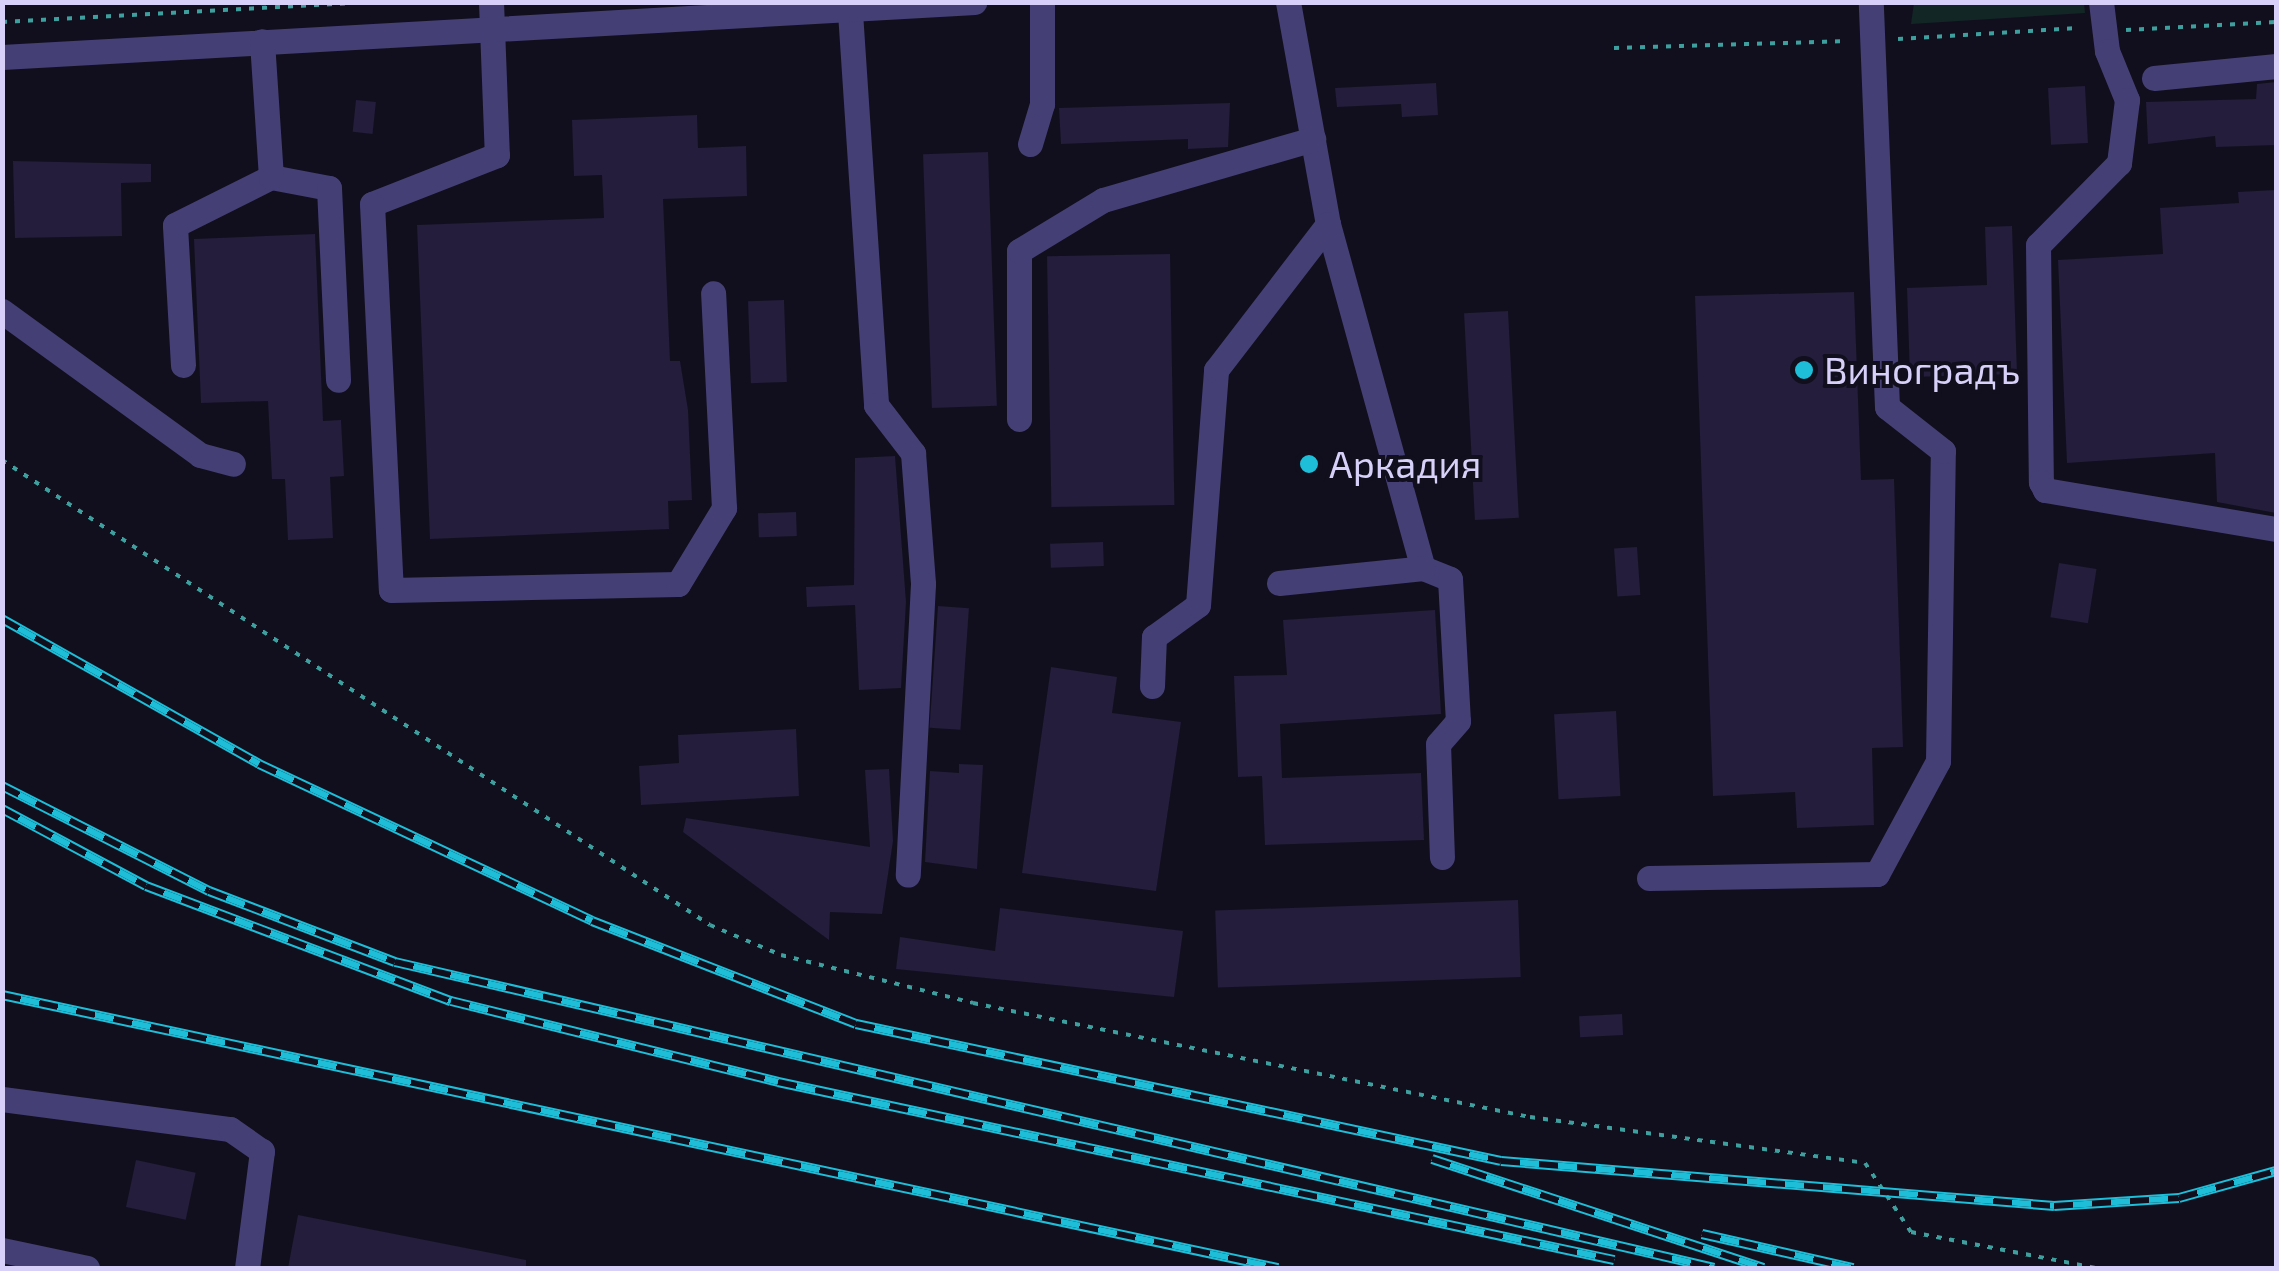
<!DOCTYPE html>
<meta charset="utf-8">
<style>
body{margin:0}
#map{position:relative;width:2279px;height:1271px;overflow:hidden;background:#110f1d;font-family:"Exo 2",sans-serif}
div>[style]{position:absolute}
.green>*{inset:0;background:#122626}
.building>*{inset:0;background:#241d3b;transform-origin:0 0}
.path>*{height:4px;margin-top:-2px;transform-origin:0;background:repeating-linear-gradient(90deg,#3da09e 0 5px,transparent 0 13px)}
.minor>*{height:25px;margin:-12.5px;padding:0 12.5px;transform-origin:12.5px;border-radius:12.5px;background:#444076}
.rail>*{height:10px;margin-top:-5px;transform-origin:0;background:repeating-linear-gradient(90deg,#110f1d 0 19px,#1ebed8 0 38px);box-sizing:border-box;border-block:2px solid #1ebed8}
.dots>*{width:28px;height:28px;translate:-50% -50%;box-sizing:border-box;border:5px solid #110f1d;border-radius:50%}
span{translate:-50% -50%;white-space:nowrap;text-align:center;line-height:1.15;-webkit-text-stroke:8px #110f1d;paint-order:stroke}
.poi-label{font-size:38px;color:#d7d1f9}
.left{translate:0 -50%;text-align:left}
.frame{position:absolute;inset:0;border:5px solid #d7d1f9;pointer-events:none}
</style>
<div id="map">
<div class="green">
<i style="clip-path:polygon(2084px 3px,2085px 13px,1911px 24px,1914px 3px)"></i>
</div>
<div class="building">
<i style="clip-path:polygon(2276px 82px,2276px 145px,2216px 147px,2215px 136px,2148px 144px,2146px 102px,2256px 99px,2257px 84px)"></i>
<i style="clip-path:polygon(1436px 83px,1438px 115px,1402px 117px,1401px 104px,1337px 107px,1335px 88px)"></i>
<i style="left:2085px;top:86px;width:57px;height:37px;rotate:87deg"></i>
<i style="left:356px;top:100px;width:20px;height:32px;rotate:6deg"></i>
<i style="clip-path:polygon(1230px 103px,1228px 147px,1188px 149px,1188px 139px,1061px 144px,1059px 108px)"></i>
<i style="clip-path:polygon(697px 115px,698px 148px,746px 146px,747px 196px,663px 199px,670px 361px,680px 361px,688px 410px,692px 500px,668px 501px,669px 529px,430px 539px,417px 225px,604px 218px,602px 175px,574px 176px,572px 120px)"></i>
<i style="left:988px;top:152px;width:254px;height:65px;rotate:88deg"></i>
<i style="clip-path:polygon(13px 161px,151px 164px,151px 182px,121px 183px,122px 236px,15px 238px)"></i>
<i style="clip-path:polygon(2276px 190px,2276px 513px,2217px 502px,2215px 453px,2067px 463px,2058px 260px,2163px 254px,2160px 208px,2239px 203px,2238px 192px)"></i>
<i style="clip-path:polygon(2012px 226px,2017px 374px,1910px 377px,1907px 288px,1987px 285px,1985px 227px)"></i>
<i style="clip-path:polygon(315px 234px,323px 421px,341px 420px,344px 476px,330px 477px,333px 538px,288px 540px,285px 479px,272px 479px,268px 401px,201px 403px,194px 239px)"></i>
<i style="left:1170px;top:254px;width:251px;height:123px;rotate:89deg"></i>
<i style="clip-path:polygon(1854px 292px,1861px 480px,1894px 479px,1903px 747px,1872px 748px,1874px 825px,1797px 828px,1795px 792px,1713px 796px,1695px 296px)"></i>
<i style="left:784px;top:300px;width:82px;height:36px;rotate:88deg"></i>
<i style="left:1508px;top:311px;width:207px;height:44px;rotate:87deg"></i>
<i style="clip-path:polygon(895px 456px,906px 602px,901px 688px,859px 690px,855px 605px,807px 607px,806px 587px,854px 585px,855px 458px)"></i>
<i style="left:796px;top:512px;width:24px;height:38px;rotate:88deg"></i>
<i style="left:1103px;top:542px;width:24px;height:53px;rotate:88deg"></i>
<i style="left:1637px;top:547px;width:48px;height:23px;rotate:86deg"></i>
<i style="left:2059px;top:563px;width:38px;height:55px;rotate:9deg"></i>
<i style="left:938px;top:606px;width:31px;height:122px;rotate:4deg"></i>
<i style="clip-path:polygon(1435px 610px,1441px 714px,1280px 724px,1282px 778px,1421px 773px,1424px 840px,1265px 845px,1262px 776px,1238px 777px,1234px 676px,1287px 675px,1283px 620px)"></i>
<i style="clip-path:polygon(1051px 667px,1117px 677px,1112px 713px,1181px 722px,1156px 891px,1022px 873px)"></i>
<i style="left:1616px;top:711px;width:85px;height:62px;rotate:87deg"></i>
<i style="clip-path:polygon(796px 729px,799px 796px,641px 805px,639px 766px,679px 763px,678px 735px)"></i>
<i style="clip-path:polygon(959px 764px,983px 765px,977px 869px,925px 862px,930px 771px,959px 773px)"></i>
<i style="clip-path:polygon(889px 769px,893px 841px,882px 914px,830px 912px,829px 940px,683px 832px,686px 818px,870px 847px,865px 770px)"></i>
<i style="left:1518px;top:900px;width:77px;height:303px;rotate:88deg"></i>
<i style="clip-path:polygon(1000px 908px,1183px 931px,1174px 997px,896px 969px,900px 937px,995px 951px)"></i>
<i style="left:1622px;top:1014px;width:21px;height:43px;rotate:87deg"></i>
<i style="left:136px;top:1160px;width:61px;height:48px;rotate:12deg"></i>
<i style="clip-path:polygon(298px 1215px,526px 1260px,526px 1268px,288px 1268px)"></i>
</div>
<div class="path">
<i style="left:2px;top:22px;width:371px;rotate:-3.1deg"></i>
<i style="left:2126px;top:30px;width:150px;rotate:-3.1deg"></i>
<i style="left:1898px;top:39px;width:180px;rotate:-3.5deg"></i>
<i style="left:1614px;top:48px;width:234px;rotate:-1.7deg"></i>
<i style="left:2px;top:460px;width:847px;rotate:33.3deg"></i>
<i style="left:710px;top:925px;width:77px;rotate:22.9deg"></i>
<i style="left:781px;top:955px;width:198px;rotate:14deg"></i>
<i style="left:973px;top:1003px;width:569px;rotate:11.57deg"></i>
<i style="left:1530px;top:1117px;width:338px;rotate:7.8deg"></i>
<i style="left:1865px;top:1163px;width:83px;rotate:56.3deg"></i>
<i style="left:1911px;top:1232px;width:188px;rotate:11deg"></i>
</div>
<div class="minor">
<i style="left:491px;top:2px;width:153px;rotate:87.8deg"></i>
<i style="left:497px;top:155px;width:134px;rotate:158.6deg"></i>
<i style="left:372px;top:204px;width:386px;rotate:87.2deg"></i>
<i style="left:391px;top:590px;width:287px;rotate:-1.2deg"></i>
<i style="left:678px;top:584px;width:89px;rotate:-58.8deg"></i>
<i style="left:724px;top:508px;width:215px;rotate:-92.9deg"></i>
<i style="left:1288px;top:2px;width:226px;rotate:79.8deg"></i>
<i style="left:1328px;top:224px;width:357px;rotate:74.6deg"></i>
<i style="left:1423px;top:568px;width:29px;rotate:22deg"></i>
<i style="left:1450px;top:579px;width:142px;rotate:86.8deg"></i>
<i style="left:1458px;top:721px;width:30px;rotate:131deg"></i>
<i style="left:1438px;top:744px;width:113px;rotate:88deg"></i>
<i style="left:2101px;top:2px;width:49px;rotate:83deg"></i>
<i style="left:2107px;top:51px;width:53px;rotate:67.8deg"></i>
<i style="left:2127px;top:100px;width:64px;rotate:97.2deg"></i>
<i style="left:2119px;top:163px;width:115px;rotate:134.6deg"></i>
<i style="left:2038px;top:245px;width:237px;rotate:89.3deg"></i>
<i style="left:2041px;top:482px;width:9px;rotate:63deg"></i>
<i style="left:2045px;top:490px;width:234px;rotate:9.6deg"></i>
<i style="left:850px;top:12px;width:394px;rotate:86.2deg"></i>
<i style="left:876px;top:405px;width:61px;rotate:52.4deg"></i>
<i style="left:913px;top:453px;width:131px;rotate:85.6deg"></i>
<i style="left:923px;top:584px;width:291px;rotate:93deg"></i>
<i style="left:2px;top:57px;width:974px;rotate:-3.24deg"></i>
<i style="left:2154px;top:78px;width:123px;rotate:-5.6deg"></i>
<i style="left:1030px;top:144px;width:42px;rotate:-73.3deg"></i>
<i style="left:1042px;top:104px;width:102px;rotate:-90deg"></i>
<i style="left:271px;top:177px;width:59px;rotate:10.7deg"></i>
<i style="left:329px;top:188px;width:192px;rotate:87.3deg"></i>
<i style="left:2px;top:311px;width:245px;rotate:36deg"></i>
<i style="left:200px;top:455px;width:34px;rotate:15deg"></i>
<i style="left:183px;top:365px;width:140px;rotate:-93.3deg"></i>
<i style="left:175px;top:225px;width:107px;rotate:-26.6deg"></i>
<i style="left:271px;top:177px;width:136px;rotate:-93.8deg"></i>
<i style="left:1019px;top:419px;width:168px;rotate:-90deg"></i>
<i style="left:1019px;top:251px;width:98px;rotate:-31.3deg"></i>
<i style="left:1103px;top:200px;width:219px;rotate:-16.2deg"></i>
<i style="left:1279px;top:583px;width:145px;rotate:-5.9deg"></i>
<i style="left:1152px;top:686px;width:49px;rotate:-87.7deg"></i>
<i style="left:1154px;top:637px;width:54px;rotate:-36deg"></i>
<i style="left:1198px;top:605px;width:236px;rotate:-85.6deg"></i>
<i style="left:1216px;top:370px;width:184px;rotate:-52.5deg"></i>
<i style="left:1649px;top:878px;width:228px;rotate:-1deg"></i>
<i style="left:1877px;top:874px;width:128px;rotate:-61.6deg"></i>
<i style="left:1938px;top:761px;width:310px;rotate:-89.1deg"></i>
<i style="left:1943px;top:451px;width:71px;rotate:-141.8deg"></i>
<i style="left:1887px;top:407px;width:405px;rotate:-92.3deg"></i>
<i style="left:2px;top:1099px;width:230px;rotate:7.5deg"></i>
<i style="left:230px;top:1129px;width:39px;rotate:35deg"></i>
<i style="left:262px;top:1151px;width:118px;rotate:97.3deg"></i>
<i style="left:2px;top:1250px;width:87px;rotate:12deg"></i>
</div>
<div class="rail">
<i style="left:2px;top:619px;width:295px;rotate:29.4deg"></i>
<i style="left:259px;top:764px;width:368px;rotate:25.2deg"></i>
<i style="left:592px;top:921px;width:283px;rotate:21.3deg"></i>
<i style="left:856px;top:1024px;width:659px;rotate:11.99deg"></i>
<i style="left:1501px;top:1161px;width:555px;rotate:4.65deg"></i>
<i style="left:2054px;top:1206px;width:125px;rotate:-3.7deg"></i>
<i style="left:2179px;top:1198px;width:101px;rotate:-15.6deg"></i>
<i style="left:2px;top:786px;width:232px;rotate:26.9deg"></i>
<i style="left:209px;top:891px;width:199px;rotate:20.9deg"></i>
<i style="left:395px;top:962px;width:1354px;rotate:13.06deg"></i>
<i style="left:2px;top:809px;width:163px;rotate:28.1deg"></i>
<i style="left:146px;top:886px;width:326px;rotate:20.7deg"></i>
<i style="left:451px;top:1001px;width:337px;rotate:13.9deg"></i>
<i style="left:778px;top:1082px;width:855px;rotate:12.02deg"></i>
<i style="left:2px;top:995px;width:1305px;rotate:12.08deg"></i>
<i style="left:1432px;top:1159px;width:349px;rotate:18.2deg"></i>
<i style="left:1702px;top:1234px;width:155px;rotate:12.7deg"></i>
</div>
<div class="dots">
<i style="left:1804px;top:370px;background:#1ebed8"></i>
<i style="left:1309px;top:464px;background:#1ebed8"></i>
</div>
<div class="poi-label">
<span class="left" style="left:1824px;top:370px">Виноградъ</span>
<span class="left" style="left:1329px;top:464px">Аркадия</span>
</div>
<div class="frame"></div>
</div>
